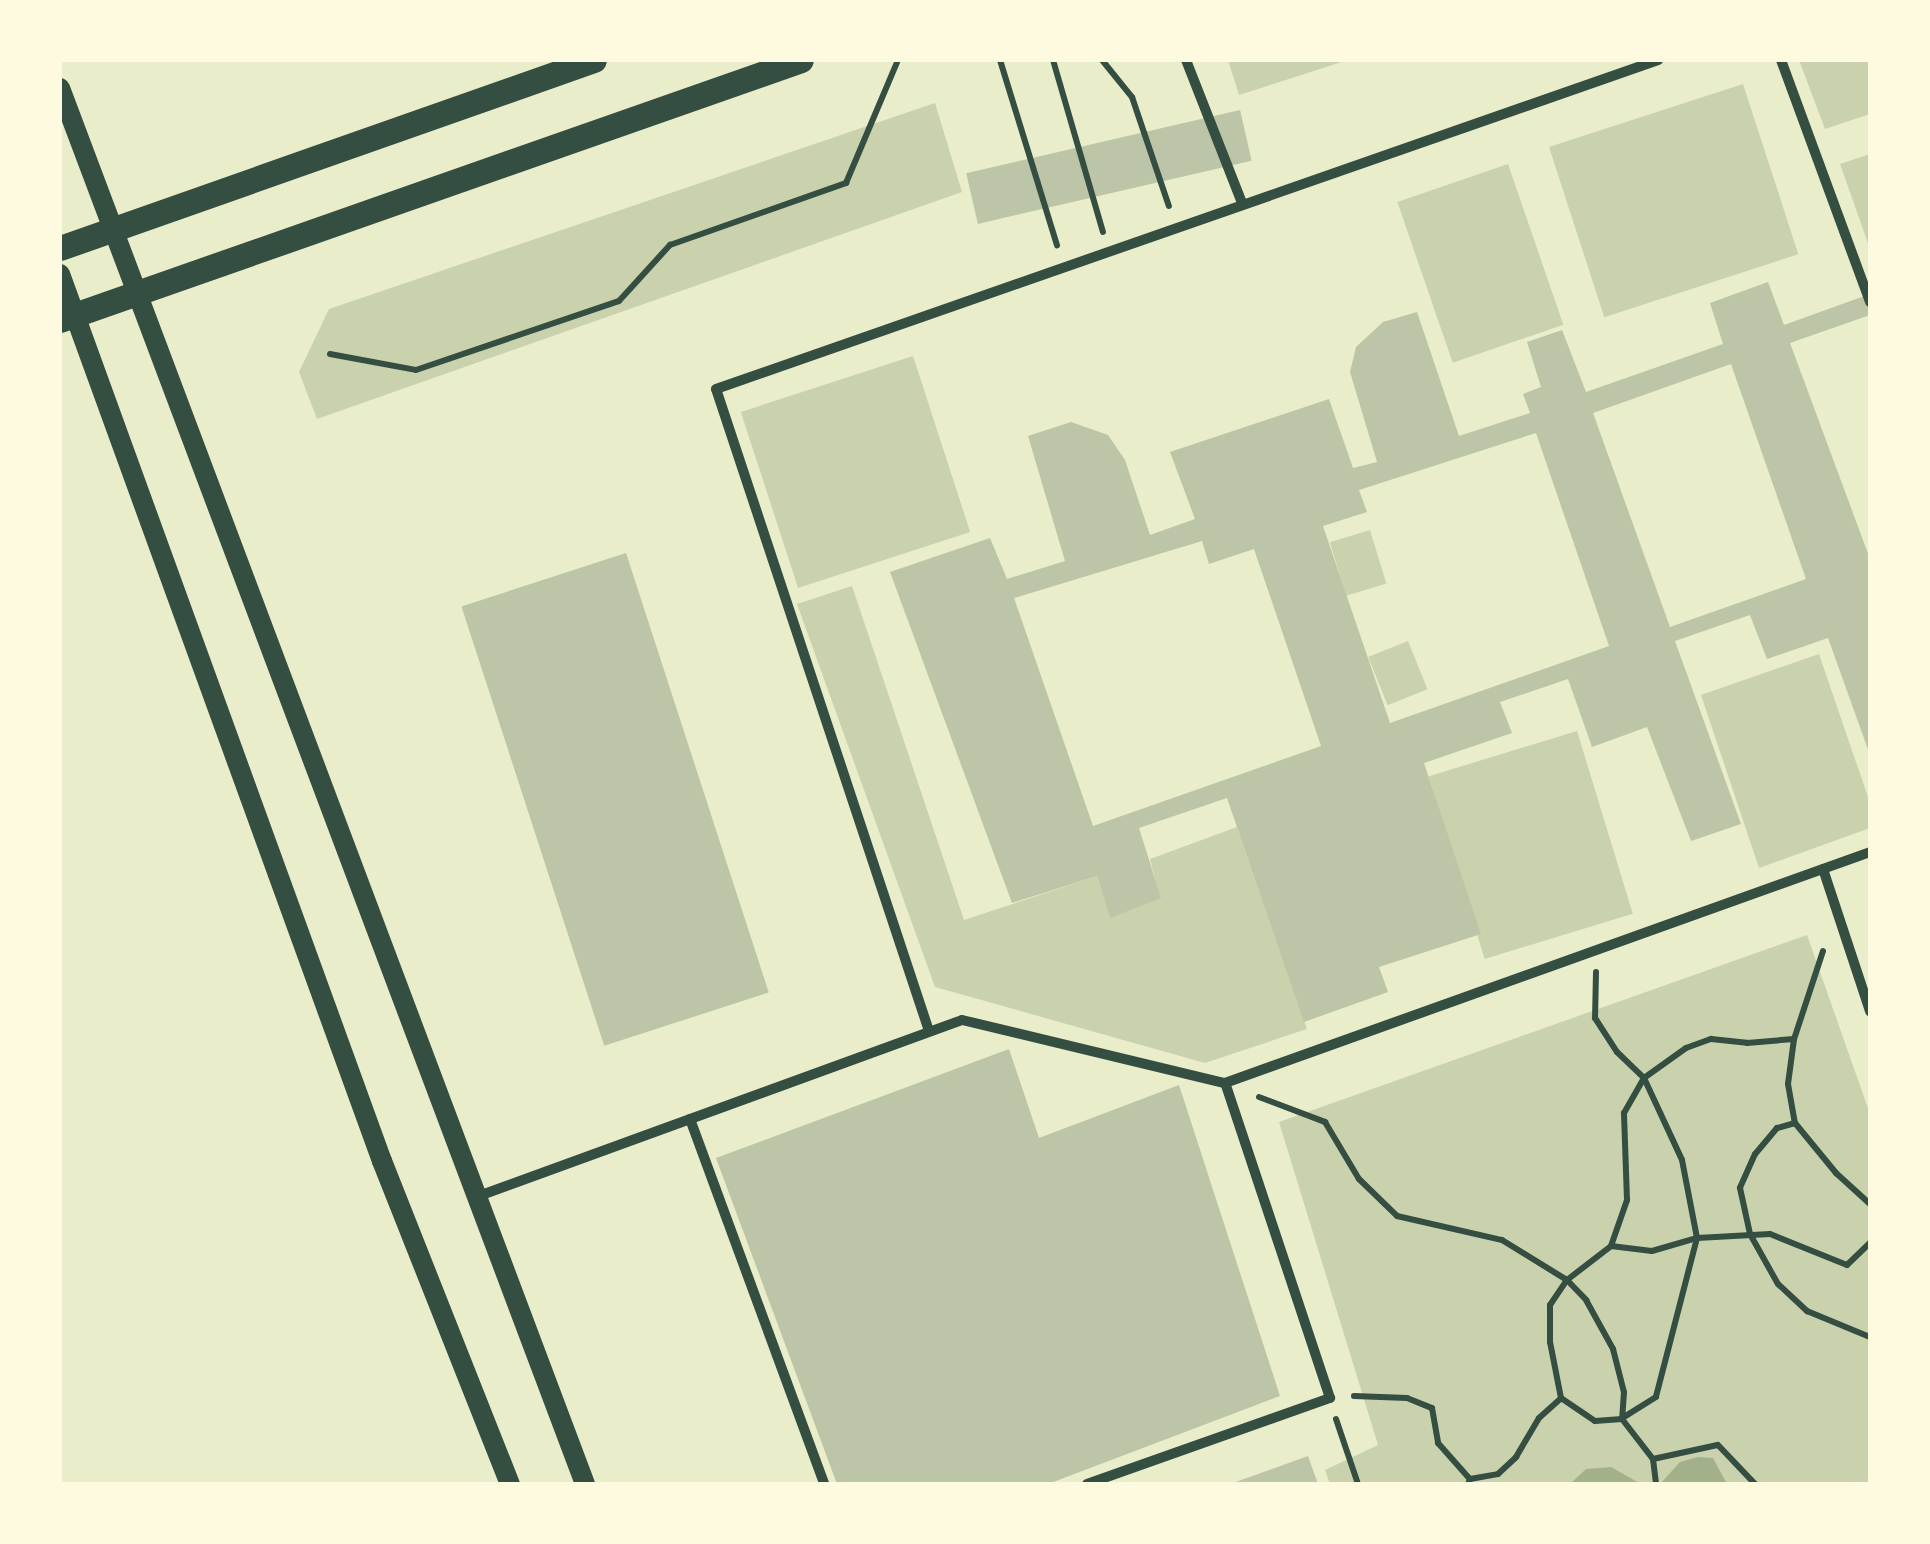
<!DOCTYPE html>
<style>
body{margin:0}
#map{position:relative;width:1930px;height:1544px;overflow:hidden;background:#e9edc9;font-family:"Archivo Narrow",sans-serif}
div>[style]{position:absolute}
.green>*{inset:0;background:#cad2ad;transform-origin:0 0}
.water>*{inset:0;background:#a3b18a}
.building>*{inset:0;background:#bcc5a7;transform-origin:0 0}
.path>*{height:6px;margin:-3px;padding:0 3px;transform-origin:3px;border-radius:3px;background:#344e41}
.minor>*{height:10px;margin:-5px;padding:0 5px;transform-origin:5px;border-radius:5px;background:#344e41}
.secondary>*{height:20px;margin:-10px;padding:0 10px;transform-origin:10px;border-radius:10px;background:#344e41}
.primary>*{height:25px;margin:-12.5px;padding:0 12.5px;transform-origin:12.5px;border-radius:12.5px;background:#344e41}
span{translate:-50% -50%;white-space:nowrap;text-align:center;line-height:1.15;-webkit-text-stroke:8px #fefae0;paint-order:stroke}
.frame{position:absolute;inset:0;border:62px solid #fefae0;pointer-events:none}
</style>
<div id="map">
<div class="green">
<i style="clip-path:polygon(1228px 60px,1348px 60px,1239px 95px)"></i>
<i style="clip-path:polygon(1799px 60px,1870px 60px,1870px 114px,1825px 129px)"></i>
<i style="left:1743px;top:84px;width:179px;height:204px;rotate:72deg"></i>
<i style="clip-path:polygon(935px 103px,962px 192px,317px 419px,299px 372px,329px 309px)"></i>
<i style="clip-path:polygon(1870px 154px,1870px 249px,1840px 164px)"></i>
<i style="left:1508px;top:164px;width:170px;height:117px;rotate:71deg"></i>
<i style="left:913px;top:356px;width:185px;height:181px;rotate:72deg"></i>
<i style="left:1370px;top:530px;width:56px;height:42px;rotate:73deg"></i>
<i style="clip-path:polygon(852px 586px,964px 920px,1097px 876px,1110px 917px,1160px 898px,1150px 859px,1237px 827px,1307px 1029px,1205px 1063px,935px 987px,797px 604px)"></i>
<i style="left:1408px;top:641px;width:52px;height:43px;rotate:68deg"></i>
<i style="clip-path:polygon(1819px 654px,1870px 803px,1870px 828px,1759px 868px,1701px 695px)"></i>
<i style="left:1577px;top:731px;width:191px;height:155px;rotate:73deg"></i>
<i style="clip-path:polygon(1807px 935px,1870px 1114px,1870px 1484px,1330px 1484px,1325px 1470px,1378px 1445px,1279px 1122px)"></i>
</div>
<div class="water">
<i style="clip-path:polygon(1698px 1457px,1713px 1458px,1727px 1484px,1570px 1484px,1586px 1469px,1611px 1467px,1641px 1484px,1660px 1484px,1680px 1462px)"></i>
</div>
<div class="building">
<i style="left:1240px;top:110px;width:52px;height:281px;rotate:77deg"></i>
<i style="clip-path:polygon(evenodd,1768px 282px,1784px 325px,1870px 294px,1870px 315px,1790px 343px,1870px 559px,1870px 755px,1828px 638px,1767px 659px,1750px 615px,1675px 641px,1741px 824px,1691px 841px,1647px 727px,1592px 747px,1568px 679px,1500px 702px,1512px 733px,1424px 763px,1481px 934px,1379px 967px,1388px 992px,1304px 1022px,1227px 798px,1139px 828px,1161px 898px,1110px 918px,1097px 876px,1012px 903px,890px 572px,990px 538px,1007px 579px,1065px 561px,1028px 436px,1071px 422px,1108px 435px,1125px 460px,1150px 535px,1195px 519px,1170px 452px,1329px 399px,1353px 468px,1377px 462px,1350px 372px,1356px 347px,1383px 322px,1417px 312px,1459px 436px,1530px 413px,1523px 394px,1541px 387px,1527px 342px,1562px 330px,1586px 392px,1723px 344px,1710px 303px,1768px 282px,1731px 364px,1806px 579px,1670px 627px,1593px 413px,1731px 364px,1768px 282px,1536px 433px,1609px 646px,1390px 723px,1323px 526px,1367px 512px,1359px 490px,1536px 433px,1768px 282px,1202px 541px,1209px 564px,1254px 549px,1321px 746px,1093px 826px,1014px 598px,1202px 541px)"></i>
<i style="left:626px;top:553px;width:462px;height:173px;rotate:72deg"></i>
<i style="clip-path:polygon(1009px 1049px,1039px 1138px,1179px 1085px,1280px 1396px,1048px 1484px,837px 1484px,716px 1158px)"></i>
<i style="clip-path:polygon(1308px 1456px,1318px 1484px,1233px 1484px,1233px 1483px)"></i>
</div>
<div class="path">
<i style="left:1000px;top:60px;width:194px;rotate:72.9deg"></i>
<i style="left:1053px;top:60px;width:179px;rotate:73.8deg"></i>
<i style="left:1102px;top:60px;width:48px;rotate:51deg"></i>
<i style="left:1132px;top:97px;width:115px;rotate:71.3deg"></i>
<i style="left:330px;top:354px;width:87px;rotate:10.5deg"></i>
<i style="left:416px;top:370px;width:214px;rotate:-18.8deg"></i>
<i style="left:619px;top:301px;width:76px;rotate:-47.7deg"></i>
<i style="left:670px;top:245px;width:187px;rotate:-19.4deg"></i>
<i style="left:846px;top:183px;width:134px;rotate:-67.1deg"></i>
<i style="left:1823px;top:951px;width:93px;rotate:108.2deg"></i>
<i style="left:1794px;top:1039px;width:45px;rotate:97.6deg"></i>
<i style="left:1788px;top:1084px;width:40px;rotate:80deg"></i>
<i style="left:1795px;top:1123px;width:65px;rotate:50.6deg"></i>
<i style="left:1836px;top:1173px;width:46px;rotate:42.4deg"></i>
<i style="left:1596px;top:972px;width:46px;rotate:91.2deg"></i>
<i style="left:1595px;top:1018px;width:40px;rotate:57.1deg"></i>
<i style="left:1617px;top:1052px;width:37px;rotate:44deg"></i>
<i style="left:1644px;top:1078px;width:90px;rotate:65.1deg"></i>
<i style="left:1682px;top:1160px;width:79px;rotate:79.1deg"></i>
<i style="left:1697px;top:1238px;width:164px;rotate:104.5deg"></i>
<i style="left:1656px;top:1397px;width:39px;rotate:148deg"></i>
<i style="left:1259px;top:1097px;width:71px;rotate:20.7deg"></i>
<i style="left:1325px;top:1122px;width:66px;rotate:59.2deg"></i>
<i style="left:1359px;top:1179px;width:53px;rotate:44.2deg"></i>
<i style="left:1397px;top:1216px;width:108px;rotate:12.9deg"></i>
<i style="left:1502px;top:1240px;width:76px;rotate:31.6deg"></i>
<i style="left:1567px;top:1280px;width:28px;rotate:46deg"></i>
<i style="left:1586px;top:1300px;width:56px;rotate:61.1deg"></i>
<i style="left:1613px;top:1349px;width:44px;rotate:75.7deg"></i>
<i style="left:1624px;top:1392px;width:27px;rotate:94deg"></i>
<i style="left:1795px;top:1123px;width:19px;rotate:164deg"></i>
<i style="left:1777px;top:1128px;width:34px;rotate:130deg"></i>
<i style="left:1755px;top:1154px;width:37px;rotate:114deg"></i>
<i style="left:1740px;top:1188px;width:47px;rotate:77.7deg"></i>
<i style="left:1750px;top:1234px;width:57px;rotate:60.8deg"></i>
<i style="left:1778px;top:1284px;width:40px;rotate:43deg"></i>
<i style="left:1807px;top:1311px;width:68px;rotate:22.4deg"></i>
<i style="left:1611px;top:1246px;width:41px;rotate:7deg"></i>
<i style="left:1652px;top:1251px;width:47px;rotate:-16.1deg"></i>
<i style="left:1697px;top:1238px;width:73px;rotate:-3.1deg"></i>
<i style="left:1770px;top:1234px;width:83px;rotate:21.9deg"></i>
<i style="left:1847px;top:1265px;width:32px;rotate:-44deg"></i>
<i style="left:1354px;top:1396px;width:53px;rotate:2.2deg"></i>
<i style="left:1407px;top:1398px;width:27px;rotate:22deg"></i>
<i style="left:1432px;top:1408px;width:36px;rotate:80deg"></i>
<i style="left:1438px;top:1443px;width:48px;rotate:48.4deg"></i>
<i style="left:1561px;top:1398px;width:57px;rotate:-101.1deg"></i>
<i style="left:1550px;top:1342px;width:37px;rotate:-90deg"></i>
<i style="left:1550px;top:1305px;width:30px;rotate:-56deg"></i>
<i style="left:1567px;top:1280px;width:56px;rotate:-37.7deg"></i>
<i style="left:1611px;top:1246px;width:49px;rotate:-70.8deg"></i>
<i style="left:1627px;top:1200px;width:87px;rotate:-92deg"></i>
<i style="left:1624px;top:1113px;width:40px;rotate:-60.3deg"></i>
<i style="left:1644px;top:1078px;width:52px;rotate:-35.5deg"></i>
<i style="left:1686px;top:1048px;width:27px;rotate:-20deg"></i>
<i style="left:1711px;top:1039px;width:36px;rotate:6deg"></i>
<i style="left:1747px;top:1043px;width:47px;rotate:-4.9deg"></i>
<i style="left:1336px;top:1419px;width:69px;rotate:71.3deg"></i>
<i style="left:1653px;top:1459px;width:25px;rotate:83deg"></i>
<i style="left:1468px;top:1484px;width:5px;rotate:-68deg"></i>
<i style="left:1470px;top:1479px;width:28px;rotate:-10deg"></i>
<i style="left:1498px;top:1474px;width:25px;rotate:-43deg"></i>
<i style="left:1516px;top:1457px;width:45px;rotate:-59.5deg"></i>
<i style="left:1539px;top:1418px;width:30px;rotate:-42deg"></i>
<i style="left:1561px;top:1398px;width:41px;rotate:34.1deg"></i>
<i style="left:1595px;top:1421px;width:27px;rotate:-4deg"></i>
<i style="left:1622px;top:1419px;width:51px;rotate:52.2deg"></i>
<i style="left:1653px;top:1459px;width:66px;rotate:-12.2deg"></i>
<i style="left:1718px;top:1445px;width:54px;rotate:46.5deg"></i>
</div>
<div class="minor">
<i style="left:1186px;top:60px;width:154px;rotate:68.6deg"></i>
<i style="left:1781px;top:60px;width:258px;rotate:69.8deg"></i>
<i style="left:1823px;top:869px;width:150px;rotate:71.7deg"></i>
<i style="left:929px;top:1031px;width:676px;rotate:-108.35deg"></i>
<i style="left:716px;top:389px;width:998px;rotate:-19.25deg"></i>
<i style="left:690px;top:1119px;width:389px;rotate:69.8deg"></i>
<i style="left:476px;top:1197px;width:517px;rotate:-20.01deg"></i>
<i style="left:962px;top:1020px;width:270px;rotate:13.5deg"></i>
<i style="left:1225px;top:1083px;width:685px;rotate:-19.7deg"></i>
<i style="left:1087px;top:1484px;width:258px;rotate:-19.5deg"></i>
<i style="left:1330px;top:1398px;width:332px;rotate:-108.4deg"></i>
</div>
<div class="secondary">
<i style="left:60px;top:88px;width:1491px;rotate:69.39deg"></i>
<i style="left:60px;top:274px;width:944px;rotate:70.05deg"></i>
<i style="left:382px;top:1161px;width:347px;rotate:68.4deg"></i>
</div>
<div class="primary">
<i style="left:60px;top:248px;width:566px;rotate:-19.4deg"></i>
<i style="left:60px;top:320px;width:785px;rotate:-19.33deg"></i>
</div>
<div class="frame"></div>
</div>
